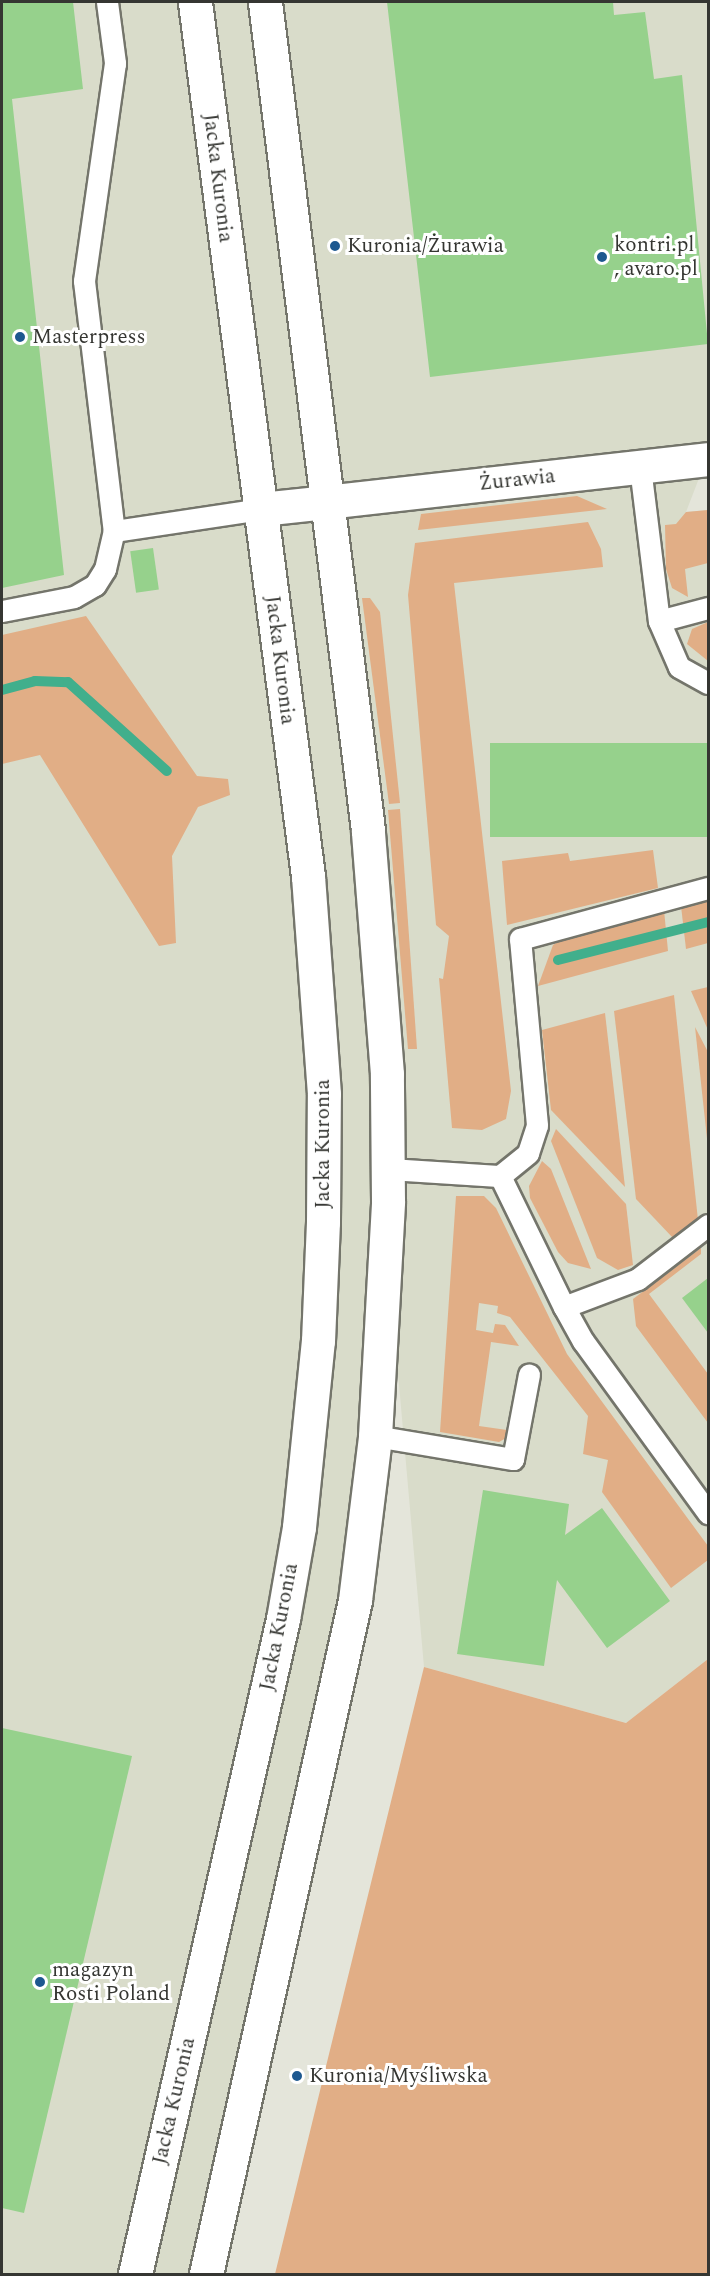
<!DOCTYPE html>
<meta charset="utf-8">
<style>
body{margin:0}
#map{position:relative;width:710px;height:2276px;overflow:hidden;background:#e4e5da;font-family:Spectral,serif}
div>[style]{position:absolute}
.built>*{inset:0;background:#d9dcca}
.green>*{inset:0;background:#e1ae86}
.stream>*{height:10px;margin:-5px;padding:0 5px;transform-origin:5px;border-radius:5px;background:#41af8c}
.building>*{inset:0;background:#96d18c;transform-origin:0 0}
.roads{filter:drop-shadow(2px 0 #74756b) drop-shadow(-2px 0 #74756b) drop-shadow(0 2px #74756b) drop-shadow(0 -2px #74756b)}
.lane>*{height:21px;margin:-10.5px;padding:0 10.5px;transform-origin:10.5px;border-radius:10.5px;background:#fff}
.street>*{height:33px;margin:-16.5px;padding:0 16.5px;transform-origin:16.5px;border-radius:16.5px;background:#fff}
.secondary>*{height:33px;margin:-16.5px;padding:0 16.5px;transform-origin:16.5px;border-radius:16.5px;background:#fff}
.dots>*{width:16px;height:16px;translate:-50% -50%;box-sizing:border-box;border:3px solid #fff;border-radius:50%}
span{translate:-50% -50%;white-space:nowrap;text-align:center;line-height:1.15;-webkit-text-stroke:6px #fff;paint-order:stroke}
.street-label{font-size:21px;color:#353632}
.poi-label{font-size:21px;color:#353632}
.left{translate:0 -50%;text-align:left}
.frame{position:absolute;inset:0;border:3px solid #353632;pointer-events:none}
</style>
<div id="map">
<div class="built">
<i style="clip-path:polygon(2px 2px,708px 2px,708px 455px,686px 512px,708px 510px,708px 1659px,626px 1723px,424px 1667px,381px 1181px,347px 1599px,198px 2274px,2px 2274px)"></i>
</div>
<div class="green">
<i style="clip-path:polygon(577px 496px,607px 509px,418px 530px,421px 514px)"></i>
<i style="clip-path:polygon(708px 510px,708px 563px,685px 569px,688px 597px,672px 588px,666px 569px,665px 525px,676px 524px,686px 512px)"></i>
<i style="clip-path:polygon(588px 522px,601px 549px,603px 567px,454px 583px,511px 1091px,506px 1119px,482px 1130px,452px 1128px,439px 978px,443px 979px,449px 936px,436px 925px,408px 595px,415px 543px)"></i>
<i style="clip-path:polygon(362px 598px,370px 598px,380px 612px,400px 803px,389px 804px)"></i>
<i style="clip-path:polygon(86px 616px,197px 776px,228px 779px,230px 795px,198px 807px,172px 856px,176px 943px,159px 946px,40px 755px,2px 764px,2px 635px)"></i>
<i style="clip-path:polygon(708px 622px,708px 661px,687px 644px,692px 629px)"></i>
<i style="clip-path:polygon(400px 809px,417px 1049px,408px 1049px,388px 810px)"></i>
<i style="clip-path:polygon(653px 850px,658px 888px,507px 925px,502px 861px,568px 853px,570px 861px)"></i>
<i style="clip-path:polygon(708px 899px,708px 943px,686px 949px,681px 906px)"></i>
<i style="clip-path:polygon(664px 910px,668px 951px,538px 986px,553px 945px,566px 937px)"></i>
<i style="clip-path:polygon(708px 987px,708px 1030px,691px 991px)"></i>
<i style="clip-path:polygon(674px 995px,698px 1220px,673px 1238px,636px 1199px,614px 1011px)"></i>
<i style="clip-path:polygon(605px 1013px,625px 1187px,551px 1110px,542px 1030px)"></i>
<i style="clip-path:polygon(695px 1027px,708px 1052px,708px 1148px)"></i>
<i style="clip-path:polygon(556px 1129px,626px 1204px,633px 1265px,618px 1270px,597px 1258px,551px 1141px)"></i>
<i style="clip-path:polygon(542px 1161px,551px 1169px,591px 1269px,568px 1263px,558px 1252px,530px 1198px,529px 1186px)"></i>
<i style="clip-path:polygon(456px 1196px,484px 1196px,496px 1208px,567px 1354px,708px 1546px,708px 1560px,671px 1588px,602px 1492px,608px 1460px,583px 1454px,588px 1416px,510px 1317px,497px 1313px,498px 1306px,479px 1303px,476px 1330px,493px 1333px,495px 1324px,505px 1325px,519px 1346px,491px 1342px,479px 1426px,507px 1430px,506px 1438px,499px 1442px,440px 1432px)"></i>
<i style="clip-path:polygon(701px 1248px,701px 1254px,649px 1294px,708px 1374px,708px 1423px,636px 1326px,633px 1299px)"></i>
<i style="clip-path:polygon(708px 1659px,708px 2274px,275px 2274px,424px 1667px,626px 1723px)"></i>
</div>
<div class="stream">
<i style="left:2px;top:690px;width:34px;rotate:-15deg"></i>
<i style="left:35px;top:681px;width:33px;rotate:2deg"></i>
<i style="left:68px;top:682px;width:133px;rotate:42deg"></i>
<i style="left:558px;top:960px;width:155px;rotate:-14.2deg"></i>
</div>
<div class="building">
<i style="clip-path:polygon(2px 2px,73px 2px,83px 89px,12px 99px,64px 575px,2px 588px)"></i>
<i style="clip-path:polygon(387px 2px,613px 2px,614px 15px,645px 12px,654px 79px,682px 75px,708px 344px,430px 377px)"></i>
<i style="left:153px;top:548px;width:42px;height:23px;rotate:82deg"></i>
<i style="left:708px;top:743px;width:94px;height:218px;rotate:90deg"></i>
<i style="clip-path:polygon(708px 1278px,708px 1333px,682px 1298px)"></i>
<i style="clip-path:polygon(483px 1490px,569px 1504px,565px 1535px,602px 1508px,670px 1601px,607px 1648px,557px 1580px,544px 1666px,457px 1654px)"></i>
<i style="clip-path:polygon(2px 1728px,132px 1756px,24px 2213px,2px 2208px)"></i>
</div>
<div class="roads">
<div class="lane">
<i style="left:107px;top:2px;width:62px;rotate:82.5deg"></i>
<i style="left:115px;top:63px;width:220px;rotate:98.1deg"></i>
<i style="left:84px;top:281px;width:252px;rotate:83.2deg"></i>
<i style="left:114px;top:531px;width:149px;rotate:-8.5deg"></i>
<i style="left:640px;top:467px;width:155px;rotate:83deg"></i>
<i style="left:659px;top:621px;width:50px;rotate:66.5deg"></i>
<i style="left:679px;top:667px;width:33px;rotate:29deg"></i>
<i style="left:2px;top:611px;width:73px;rotate:-11deg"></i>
<i style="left:74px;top:597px;width:24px;rotate:-30deg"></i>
<i style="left:95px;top:585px;width:19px;rotate:-58deg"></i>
<i style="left:105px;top:569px;width:39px;rotate:-77deg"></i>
<i style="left:659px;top:621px;width:51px;rotate:-14.9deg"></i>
<i style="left:388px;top:1169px;width:112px;rotate:3.6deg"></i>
<i style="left:500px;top:1176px;width:146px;rotate:64deg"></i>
<i style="left:500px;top:1176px;width:36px;rotate:-39deg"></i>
<i style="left:528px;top:1153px;width:29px;rotate:-72deg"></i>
<i style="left:537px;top:1125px;width:187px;rotate:-95.2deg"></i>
<i style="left:520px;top:939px;width:195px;rotate:-15.2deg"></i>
<i style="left:708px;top:1225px;width:88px;rotate:142.4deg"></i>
<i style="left:638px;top:1279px;width:79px;rotate:159.3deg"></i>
<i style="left:564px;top:1307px;width:39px;rotate:61deg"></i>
<i style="left:583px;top:1341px;width:213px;rotate:54deg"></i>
<i style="left:375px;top:1436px;width:140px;rotate:9.5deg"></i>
<i style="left:513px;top:1459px;width:86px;rotate:-79.3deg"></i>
</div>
<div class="street">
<i style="left:326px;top:502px;width:384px;rotate:-6.4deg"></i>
</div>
<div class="secondary">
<i style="left:261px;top:509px;width:65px;rotate:-6.1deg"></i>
<i style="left:135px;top:2274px;width:672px;rotate:-77.27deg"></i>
<i style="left:283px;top:1619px;width:93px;rotate:-80.1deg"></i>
<i style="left:299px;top:1527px;width:187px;rotate:-84.2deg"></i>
<i style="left:318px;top:1341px;width:119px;rotate:-87.6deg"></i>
<i style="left:323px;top:1222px;width:128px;rotate:-89.6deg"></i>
<i style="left:324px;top:1094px;width:219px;rotate:-94.2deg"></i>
<i style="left:308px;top:876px;width:881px;rotate:-97.37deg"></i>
<i style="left:206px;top:2274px;width:690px;rotate:-77.53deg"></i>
<i style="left:355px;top:1600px;width:165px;rotate:-83deg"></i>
<i style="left:375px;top:1436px;width:235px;rotate:-86.8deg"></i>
<i style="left:388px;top:1201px;width:127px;rotate:-90.5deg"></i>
<i style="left:387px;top:1074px;width:245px;rotate:-94.5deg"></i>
<i style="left:368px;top:830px;width:834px;rotate:-97.09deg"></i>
</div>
</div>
<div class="dots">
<i style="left:335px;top:246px;background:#1d588f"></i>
<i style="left:602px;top:257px;background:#1d588f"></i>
<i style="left:20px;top:337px;background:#1d588f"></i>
<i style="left:40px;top:1982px;background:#1d588f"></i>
<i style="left:297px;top:2076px;background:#1d588f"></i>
</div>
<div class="street-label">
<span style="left:218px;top:178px;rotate:83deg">Jacka Kuronia</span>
<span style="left:517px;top:480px;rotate:-6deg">Żurawia</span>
<span style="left:280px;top:660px;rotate:83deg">Jacka Kuronia</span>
<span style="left:323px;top:1144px;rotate:-90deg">Jacka Kuronia</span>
<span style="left:279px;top:1627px;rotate:-79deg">Jacka Kuronia</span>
<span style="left:174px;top:2101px;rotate:-77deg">Jacka Kuronia</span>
</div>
<div class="poi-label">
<span class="left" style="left:614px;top:257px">kontri.pl<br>, avaro.pl</span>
<span class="left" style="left:347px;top:246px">Kuronia/Żurawia</span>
<span class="left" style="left:32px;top:337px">Masterpress</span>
<span class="left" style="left:52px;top:1982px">magazyn<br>Rosti Poland</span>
<span class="left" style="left:309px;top:2076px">Kuronia/Myśliwska</span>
</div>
<div class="frame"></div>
</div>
